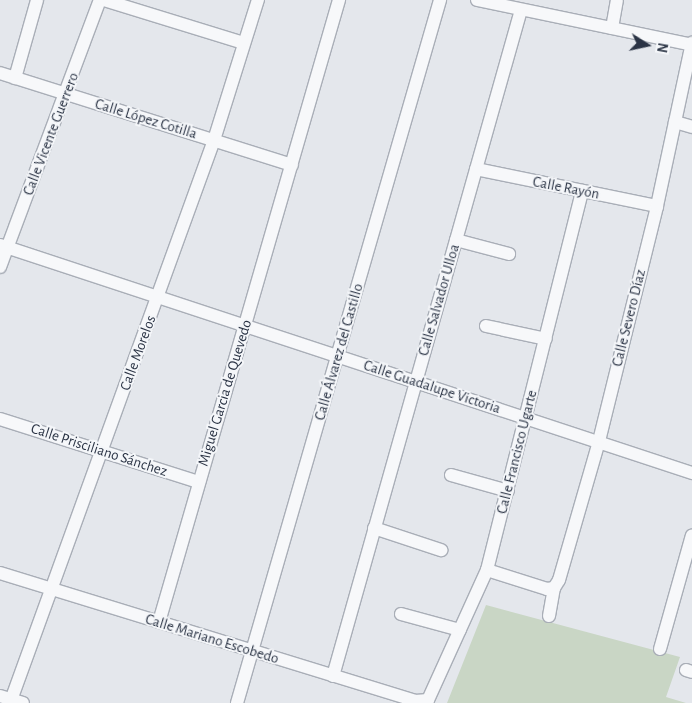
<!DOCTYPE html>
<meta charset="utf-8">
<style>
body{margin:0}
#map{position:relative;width:692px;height:703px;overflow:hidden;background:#e4e7ec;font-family:"Alegreya Sans",sans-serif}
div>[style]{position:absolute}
.green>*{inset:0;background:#c9d6c5}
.roads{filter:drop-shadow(1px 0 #a9aeb7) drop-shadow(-1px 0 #a9aeb7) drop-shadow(0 1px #a9aeb7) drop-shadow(0 -1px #a9aeb7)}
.street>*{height:12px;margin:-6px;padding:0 6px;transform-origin:6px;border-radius:6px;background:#f7f8fa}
span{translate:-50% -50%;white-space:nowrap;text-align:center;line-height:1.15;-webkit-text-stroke:4px #f4f6f9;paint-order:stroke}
.street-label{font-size:15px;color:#2b3445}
.north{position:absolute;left:622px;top:20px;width:50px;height:50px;-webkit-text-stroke:4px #f4f6f9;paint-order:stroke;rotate:100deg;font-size:14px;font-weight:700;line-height:20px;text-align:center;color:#2b3445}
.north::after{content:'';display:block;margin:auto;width:18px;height:22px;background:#2b3445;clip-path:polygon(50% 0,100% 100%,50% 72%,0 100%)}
</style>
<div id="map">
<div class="green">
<i style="clip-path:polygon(486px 605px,680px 657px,666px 697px,686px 703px,447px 703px)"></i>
</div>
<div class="roads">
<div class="street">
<i style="left:104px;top:0;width:146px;rotate:17.1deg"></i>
<i style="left:477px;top:0;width:220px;rotate:11.8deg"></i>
<i style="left:612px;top:28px;width:28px;rotate:-80deg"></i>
<i style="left:0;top:73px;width:306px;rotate:17.5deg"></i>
<i style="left:15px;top:78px;width:81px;rotate:-74.2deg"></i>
<i style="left:675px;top:122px;width:18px;rotate:16deg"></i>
<i style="left:476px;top:169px;width:185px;rotate:11.6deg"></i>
<i style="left:456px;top:240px;width:55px;rotate:14.8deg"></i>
<i style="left:0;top:245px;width:729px;rotate:18.24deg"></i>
<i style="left:0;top:267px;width:285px;rotate:-69.5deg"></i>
<i style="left:486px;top:326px;width:61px;rotate:12.2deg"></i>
<i style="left:0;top:419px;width:209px;rotate:17.6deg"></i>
<i style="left:451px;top:475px;width:59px;rotate:15.7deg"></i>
<i style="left:374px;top:528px;width:71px;rotate:18.2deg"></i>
<i style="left:487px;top:570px;width:63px;rotate:17.6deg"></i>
<i style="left:547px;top:589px;width:7px;rotate:-8deg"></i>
<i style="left:0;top:573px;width:434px;rotate:17.1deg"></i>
<i style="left:415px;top:701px;width:13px;rotate:-4deg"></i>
<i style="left:428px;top:700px;width:143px;rotate:-65.6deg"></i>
<i style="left:487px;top:570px;width:391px;rotate:-75.9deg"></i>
<i style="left:401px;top:614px;width:61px;rotate:15.2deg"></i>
<i style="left:549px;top:616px;width:28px;rotate:-80deg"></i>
<i style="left:554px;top:588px;width:9px;rotate:-58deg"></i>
<i style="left:559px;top:580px;width:145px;rotate:-73.9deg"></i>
<i style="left:599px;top:441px;width:242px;rotate:-76.1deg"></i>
<i style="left:657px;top:206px;width:167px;rotate:-77.9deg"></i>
<i style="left:159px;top:622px;width:648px;rotate:-73.86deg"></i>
<i style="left:660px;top:649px;width:118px;rotate:-74.3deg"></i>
<i style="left:686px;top:670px;width:6px;rotate:18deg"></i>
<i style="left:333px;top:676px;width:692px;rotate:-74.24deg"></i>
<i style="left:0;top:696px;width:24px;rotate:17deg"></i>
<i style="left:10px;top:703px;width:599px;rotate:-70.08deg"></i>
<i style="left:214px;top:140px;width:147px;rotate:-72.6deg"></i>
<i style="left:237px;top:703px;width:732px;rotate:-73.89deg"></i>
</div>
</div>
<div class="street-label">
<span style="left:146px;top:119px;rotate:17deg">Calle López Cotilla</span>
<span style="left:51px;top:134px;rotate:-69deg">Calle Vicente Guerrero</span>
<span style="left:566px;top:188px;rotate:11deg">Calle Rayón</span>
<span style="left:439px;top:300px;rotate:-74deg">Calle Salvador Ulloa</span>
<span style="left:629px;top:318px;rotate:-76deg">Calle Severo Díaz</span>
<span style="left:339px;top:352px;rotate:-74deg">Calle Álvarez del Castillo</span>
<span style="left:138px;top:353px;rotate:-70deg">Calle Morelos</span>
<span style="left:432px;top:387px;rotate:18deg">Calle Guadalupe Victoria</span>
<span style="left:225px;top:393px;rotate:-73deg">Miguel Garcia de Quevedo</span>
<span style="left:99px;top:450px;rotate:18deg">Calle Prisciliano Sánchez</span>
<span style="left:517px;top:452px;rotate:-76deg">Calle Francisco Ugarte</span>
<span style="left:212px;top:639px;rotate:17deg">Calle Mariano Escobedo</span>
</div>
<div class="north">N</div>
</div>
